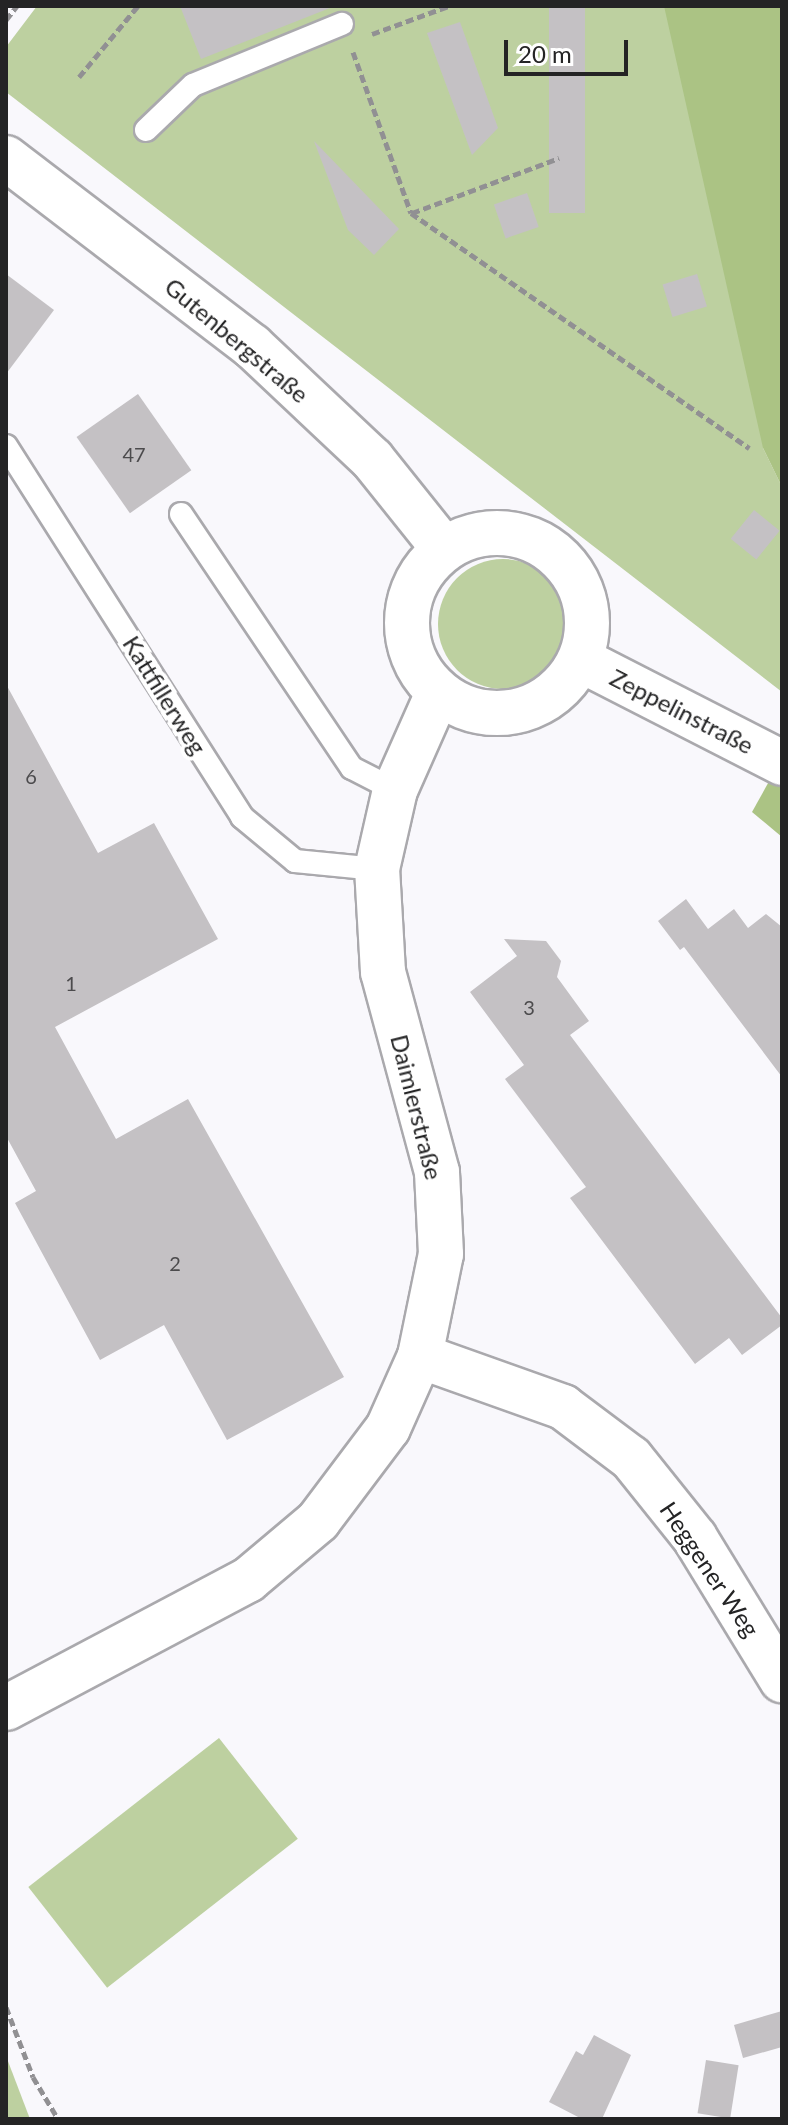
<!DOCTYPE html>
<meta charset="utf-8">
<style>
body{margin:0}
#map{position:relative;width:788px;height:2125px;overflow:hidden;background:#f9f8fc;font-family:Lato,sans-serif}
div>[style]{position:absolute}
.green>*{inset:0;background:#bdd0a0;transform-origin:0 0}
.round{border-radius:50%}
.forest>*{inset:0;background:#abc384}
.building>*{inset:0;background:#c4c1c4;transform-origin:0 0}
.path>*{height:5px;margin-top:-2.5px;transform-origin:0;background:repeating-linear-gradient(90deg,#919093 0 8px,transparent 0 12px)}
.roads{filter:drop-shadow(2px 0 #aaa9ad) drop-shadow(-2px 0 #aaa9ad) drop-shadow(0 2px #aaa9ad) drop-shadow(0 -2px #aaa9ad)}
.lane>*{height:22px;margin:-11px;padding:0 11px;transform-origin:11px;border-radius:11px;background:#fff}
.street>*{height:44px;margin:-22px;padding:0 22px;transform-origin:22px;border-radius:22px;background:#fff}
.secondary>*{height:44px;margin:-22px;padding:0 22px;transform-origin:22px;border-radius:22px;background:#fff}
.secondary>.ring{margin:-22px;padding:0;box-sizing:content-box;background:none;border:44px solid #fff;border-radius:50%}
span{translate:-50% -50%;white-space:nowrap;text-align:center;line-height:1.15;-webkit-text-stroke:8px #fff;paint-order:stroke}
.number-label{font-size:20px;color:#4c4b4d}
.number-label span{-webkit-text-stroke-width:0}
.street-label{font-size:24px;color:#242425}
.frame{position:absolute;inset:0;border:8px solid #242425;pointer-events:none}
.scale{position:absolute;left:504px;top:40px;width:124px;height:36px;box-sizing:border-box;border:4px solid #242425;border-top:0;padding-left:10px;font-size:24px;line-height:28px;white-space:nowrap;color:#242425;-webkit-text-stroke:6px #fff;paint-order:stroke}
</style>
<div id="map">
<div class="green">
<i style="clip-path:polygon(37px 6px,782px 6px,763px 448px,782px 487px,782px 692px,6px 92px,6px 47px)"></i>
<i class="round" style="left:438px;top:559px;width:130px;height:130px"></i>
<i style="left:219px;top:1738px;width:128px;height:242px;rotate:52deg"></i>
<i style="clip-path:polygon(6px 2056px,30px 2119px,6px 2119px)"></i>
</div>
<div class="forest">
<i style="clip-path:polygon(664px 6px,782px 6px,782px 487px,763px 448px)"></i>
<i style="clip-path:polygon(782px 758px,782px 837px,752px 812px)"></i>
</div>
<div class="building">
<i style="clip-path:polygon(180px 6px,330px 6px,330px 8px,201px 59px)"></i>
<i style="left:549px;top:6px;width:36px;height:207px"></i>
<i style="clip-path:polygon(460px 22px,498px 128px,472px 155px,427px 33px)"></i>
<i style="clip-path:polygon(314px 141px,399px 229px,374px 255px,348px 230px)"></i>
<i style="left:527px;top:193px;width:36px;height:35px;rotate:71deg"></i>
<i style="clip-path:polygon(6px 274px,54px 310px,6px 374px)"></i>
<i style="left:697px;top:274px;width:34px;height:36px;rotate:73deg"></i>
<i style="left:138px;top:394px;width:93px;height:75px;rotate:55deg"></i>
<i style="left:754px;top:510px;width:33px;height:37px;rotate:39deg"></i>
<i style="clip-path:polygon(6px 684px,98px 853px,154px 823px,218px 939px,55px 1027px,116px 1139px,188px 1099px,344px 1377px,227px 1440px,164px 1325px,100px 1360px,15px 1203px,36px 1191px,6px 1136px)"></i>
<i style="clip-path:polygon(686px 899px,708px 929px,734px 909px,748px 928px,766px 914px,782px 927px,782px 1077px,684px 947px,680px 950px,658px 921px)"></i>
<i style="clip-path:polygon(504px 939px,546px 941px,561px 961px,557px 977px,589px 1021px,570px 1035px,782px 1318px,782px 1325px,742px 1355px,729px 1338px,695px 1364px,570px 1198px,586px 1187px,505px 1079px,524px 1065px,470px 992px,517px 956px)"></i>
<i style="clip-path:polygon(782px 2011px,782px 2047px,743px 2058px,734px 2025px)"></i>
<i style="clip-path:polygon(594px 2035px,631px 2055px,602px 2119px,582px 2119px,549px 2102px,576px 2051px,583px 2055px)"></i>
<i style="left:706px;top:2060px;width:33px;height:54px;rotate:9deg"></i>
</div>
<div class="path">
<i style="left:6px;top:20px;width:18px;rotate:-52deg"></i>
<i style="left:372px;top:34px;width:82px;rotate:-20deg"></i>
<i style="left:353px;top:52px;width:171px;rotate:70.2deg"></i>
<i style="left:411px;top:213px;width:412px;rotate:34.8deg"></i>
<i style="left:79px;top:77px;width:92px;rotate:-50.3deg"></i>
<i style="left:412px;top:213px;width:157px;rotate:-20.5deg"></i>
<i style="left:6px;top:2007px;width:75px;rotate:68.9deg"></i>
<i style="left:33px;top:2077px;width:49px;rotate:59.2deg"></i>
</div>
<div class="roads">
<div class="lane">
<i style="left:146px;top:130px;width:65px;rotate:-43.8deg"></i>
<i style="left:193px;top:85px;width:161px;rotate:-22.3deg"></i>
<i style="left:6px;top:446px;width:440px;rotate:57.5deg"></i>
<i style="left:242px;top:817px;width:69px;rotate:39.7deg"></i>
<i style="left:295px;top:861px;width:82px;rotate:5.6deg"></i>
<i style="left:181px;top:514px;width:306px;rotate:56.1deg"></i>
<i style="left:352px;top:768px;width:48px;rotate:27.1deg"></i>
</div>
<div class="street">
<i style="left:420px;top:1356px;width:152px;rotate:19.6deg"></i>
<i style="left:563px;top:1407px;width:85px;rotate:36.9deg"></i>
<i style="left:631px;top:1458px;width:102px;rotate:51.3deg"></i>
<i style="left:695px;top:1538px;width:167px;rotate:58.5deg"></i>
</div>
<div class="secondary">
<i style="left:6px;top:158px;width:310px;rotate:37.4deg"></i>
<i style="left:252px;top:346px;width:165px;rotate:43.3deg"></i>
<i style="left:372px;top:459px;width:115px;rotate:51.3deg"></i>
<i class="ring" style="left:407px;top:533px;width:136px;height:136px"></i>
<i style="left:581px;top:660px;width:226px;rotate:27.1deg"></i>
<i style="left:6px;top:1708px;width:274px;rotate:-27.9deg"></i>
<i style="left:248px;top:1580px;width:92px;rotate:-40.1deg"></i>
<i style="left:318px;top:1521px;width:116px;rotate:-53deg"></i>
<i style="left:388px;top:1428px;width:79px;rotate:-66deg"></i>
<i style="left:420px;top:1356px;width:104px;rotate:-78.4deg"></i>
<i style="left:441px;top:1254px;width:82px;rotate:-92.8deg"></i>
<i style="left:437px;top:1172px;width:207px;rotate:-105.1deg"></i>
<i style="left:383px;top:972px;width:103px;rotate:-93.3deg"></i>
<i style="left:377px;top:869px;width:81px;rotate:-77.2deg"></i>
<i style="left:395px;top:790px;width:106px;rotate:-66.1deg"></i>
</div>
</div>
<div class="number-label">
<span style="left:134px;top:454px">47</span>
<span style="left:31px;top:776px">6</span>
<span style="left:71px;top:983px">1</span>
<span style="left:529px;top:1007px">3</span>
<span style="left:175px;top:1263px">2</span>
</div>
<div class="street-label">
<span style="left:237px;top:340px;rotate:40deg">Gutenbergstraße</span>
<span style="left:165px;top:695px;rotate:58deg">Kattfillerweg</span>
<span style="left:682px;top:711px;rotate:27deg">Zeppelinstraße</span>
<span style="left:417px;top:1107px;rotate:76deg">Daimlerstraße</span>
<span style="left:710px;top:1569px;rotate:56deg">Heggener Weg</span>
</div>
<div class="frame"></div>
<div class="scale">20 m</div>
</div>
